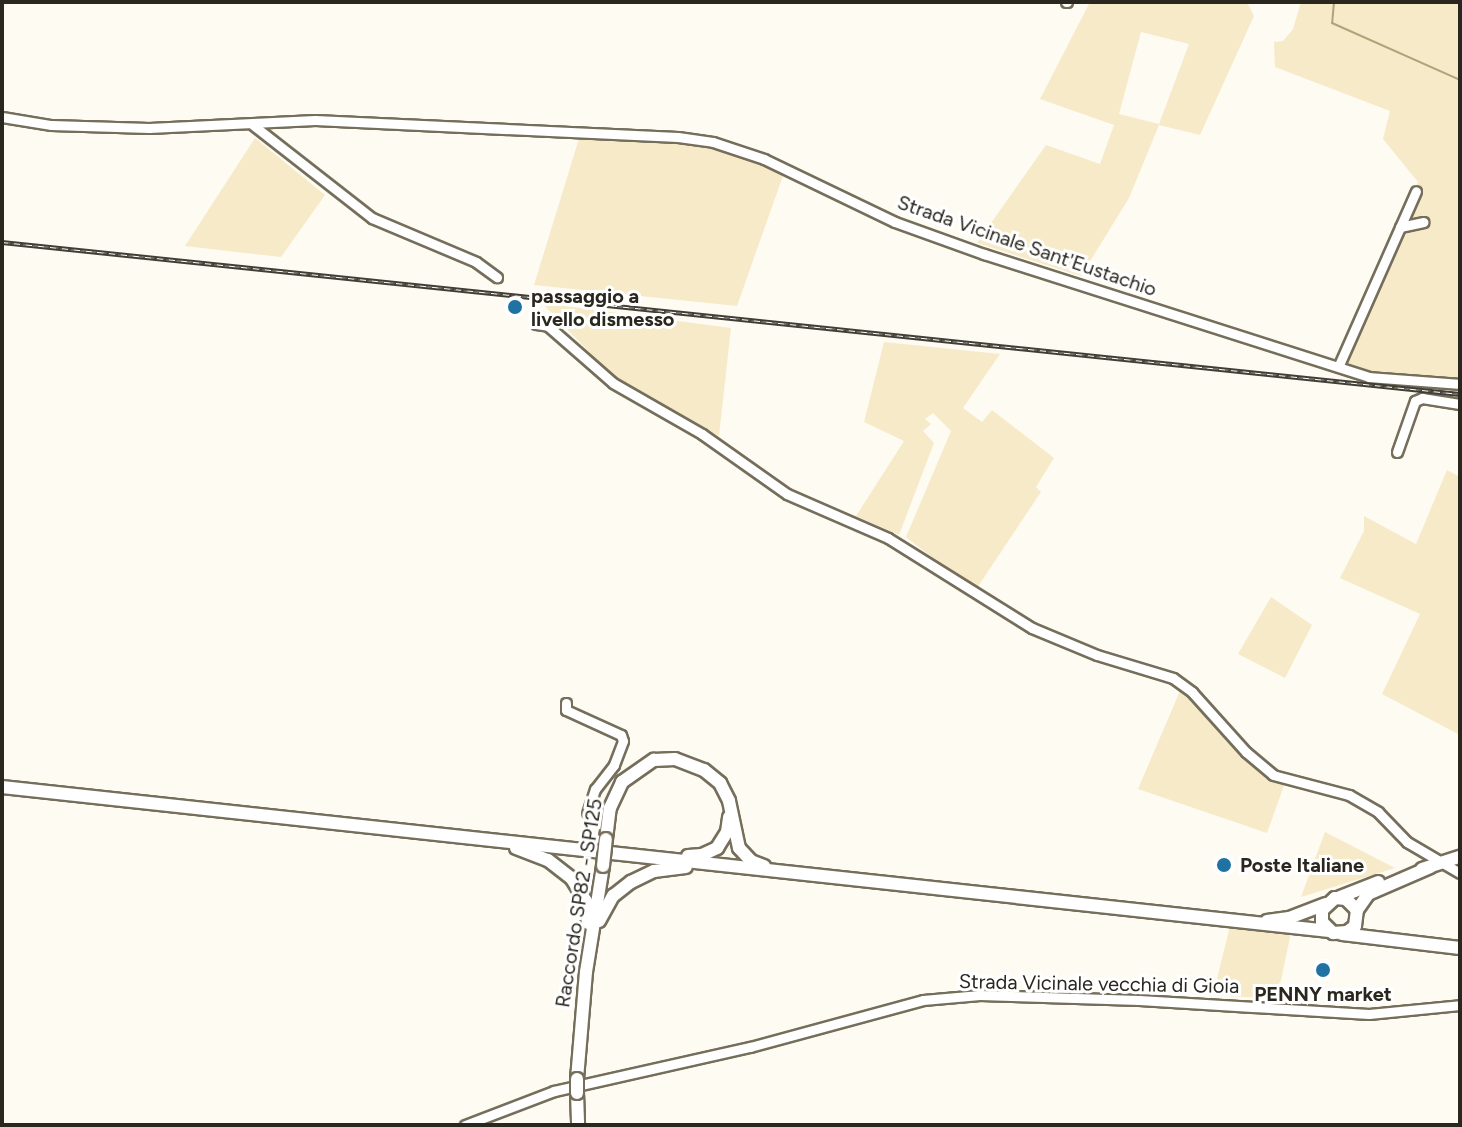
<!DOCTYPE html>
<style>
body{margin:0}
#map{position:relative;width:1462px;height:1127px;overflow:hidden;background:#fefbf2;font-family:Figtree,sans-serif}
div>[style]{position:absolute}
.green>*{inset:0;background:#f6eac9}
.stream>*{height:2px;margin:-1px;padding:0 1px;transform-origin:1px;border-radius:1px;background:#b1a278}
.roads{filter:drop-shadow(2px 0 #756e5b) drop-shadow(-2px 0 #756e5b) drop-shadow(0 2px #756e5b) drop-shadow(0 -2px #756e5b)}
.street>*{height:9px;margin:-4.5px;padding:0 4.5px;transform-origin:4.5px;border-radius:4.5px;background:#fff}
.secondary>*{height:12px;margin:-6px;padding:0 6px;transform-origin:6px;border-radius:6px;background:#fff}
.rail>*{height:5px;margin-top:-2.5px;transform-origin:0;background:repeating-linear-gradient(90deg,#fff 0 6px,#413e36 0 12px);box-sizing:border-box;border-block:2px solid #413e36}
.bridges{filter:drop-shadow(2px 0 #756e5b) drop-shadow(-2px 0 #756e5b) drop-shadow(0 2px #756e5b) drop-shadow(0 -2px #756e5b)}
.secondary-bridge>*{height:12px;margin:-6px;padding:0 6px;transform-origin:6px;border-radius:6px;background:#fff}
.dots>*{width:22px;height:22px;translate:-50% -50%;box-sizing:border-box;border:4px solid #fff;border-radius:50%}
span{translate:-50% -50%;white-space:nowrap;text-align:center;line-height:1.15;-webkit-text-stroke:6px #fff;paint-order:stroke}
.street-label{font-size:20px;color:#2a271f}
.poi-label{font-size:20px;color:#2a271f;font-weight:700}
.left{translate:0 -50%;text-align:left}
.frame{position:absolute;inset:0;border:4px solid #2a271f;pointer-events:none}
</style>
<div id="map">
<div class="green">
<i style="clip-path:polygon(evenodd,1090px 2px,1247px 2px,1254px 16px,1200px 135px,1159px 125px,1129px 198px,1081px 276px,977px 243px,1046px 145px,1100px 164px,1114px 125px,1040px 99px,1090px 2px,1141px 32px,1189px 44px,1159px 124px,1119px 114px,1141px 32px)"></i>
<i style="clip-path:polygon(1301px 2px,1460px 2px,1460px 382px,1387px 375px,1341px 363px,1418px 182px,1383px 139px,1390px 111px,1275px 67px,1274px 42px,1283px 41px,1293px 29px)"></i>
<i style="clip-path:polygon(581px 132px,723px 144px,785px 170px,737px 306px,534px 285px)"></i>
<i style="clip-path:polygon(255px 138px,325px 195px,281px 257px,185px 246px)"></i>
<i style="clip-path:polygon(542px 303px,731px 328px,719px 436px,616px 380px)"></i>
<i style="clip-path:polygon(884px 342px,1000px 354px,963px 408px,982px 422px,992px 410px,1054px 458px,1036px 487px,1041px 492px,975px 591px,906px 537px,951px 431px,933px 413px,925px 419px,931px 424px,923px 431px,934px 443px,899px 535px,856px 516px,904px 441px,864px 422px)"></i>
<i style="clip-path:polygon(1447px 470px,1460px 477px,1460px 735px,1382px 694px,1420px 614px,1340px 578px,1364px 531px,1364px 516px,1416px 544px)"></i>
<i style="clip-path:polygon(1271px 597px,1312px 625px,1285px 678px,1238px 654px)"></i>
<i style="clip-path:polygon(1183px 684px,1242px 748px,1286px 780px,1267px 833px,1138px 789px)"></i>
<i style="clip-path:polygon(1325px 832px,1395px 868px,1301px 897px)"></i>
<i style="clip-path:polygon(1230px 926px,1292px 928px,1277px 999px,1213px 995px)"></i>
</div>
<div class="stream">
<i style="left:1334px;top:2px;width:21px;rotate:95deg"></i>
<i style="left:1332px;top:23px;width:140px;rotate:24deg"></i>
</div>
<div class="roads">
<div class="street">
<i style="left:1066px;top:2px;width:1px"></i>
<i style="left:2px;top:117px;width:50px;rotate:9.3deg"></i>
<i style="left:51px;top:125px;width:98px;rotate:1.8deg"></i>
<i style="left:149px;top:128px;width:166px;rotate:-2.8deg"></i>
<i style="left:315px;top:120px;width:363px;rotate:2.7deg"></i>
<i style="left:678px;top:137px;width:35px;rotate:8deg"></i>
<i style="left:713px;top:142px;width:54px;rotate:18.4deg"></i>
<i style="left:764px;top:159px;width:145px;rotate:25.7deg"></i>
<i style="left:895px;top:222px;width:95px;rotate:19.8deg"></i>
<i style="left:984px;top:254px;width:404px;rotate:17.7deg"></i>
<i style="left:1369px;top:377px;width:91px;rotate:4.4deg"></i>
<i style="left:253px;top:125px;width:151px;rotate:38deg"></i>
<i style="left:372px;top:218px;width:113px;rotate:22.9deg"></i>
<i style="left:476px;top:262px;width:26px;rotate:36deg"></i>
<i style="left:1400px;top:227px;width:24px;rotate:-12deg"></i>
<i style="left:536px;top:324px;width:12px;rotate:9deg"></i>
<i style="left:548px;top:326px;width:86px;rotate:41.2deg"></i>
<i style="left:613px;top:383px;width:103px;rotate:29.8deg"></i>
<i style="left:702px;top:434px;width:104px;rotate:35.2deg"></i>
<i style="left:787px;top:494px;width:110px;rotate:23.5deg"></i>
<i style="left:888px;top:538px;width:170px;rotate:32deg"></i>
<i style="left:1032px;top:628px;width:70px;rotate:22.6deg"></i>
<i style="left:1097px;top:655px;width:79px;rotate:16.8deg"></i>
<i style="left:1173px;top:678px;width:24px;rotate:36deg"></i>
<i style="left:1192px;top:692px;width:81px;rotate:48deg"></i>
<i style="left:1246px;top:752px;width:35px;rotate:40deg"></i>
<i style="left:1273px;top:775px;width:79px;rotate:14.7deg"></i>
<i style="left:1349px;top:795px;width:34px;rotate:30deg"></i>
<i style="left:1378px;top:812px;width:42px;rotate:46deg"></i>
<i style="left:1407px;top:842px;width:61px;rotate:30.3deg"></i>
<i style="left:1339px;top:365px;width:190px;rotate:-66.1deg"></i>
<i style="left:1397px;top:452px;width:54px;rotate:-70.6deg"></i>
<i style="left:1415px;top:401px;width:8px;rotate:-23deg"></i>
<i style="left:1422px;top:398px;width:38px;rotate:9deg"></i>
<i style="left:566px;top:703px;width:7px;rotate:90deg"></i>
<i style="left:566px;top:710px;width:60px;rotate:24.4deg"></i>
<i style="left:621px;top:735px;width:6px;rotate:72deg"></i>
<i style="left:623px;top:741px;width:26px;rotate:111deg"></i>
<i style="left:614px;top:765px;width:31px;rotate:128deg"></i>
<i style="left:595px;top:789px;width:25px;rotate:108deg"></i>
<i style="left:465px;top:1125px;width:95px;rotate:-20.9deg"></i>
<i style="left:554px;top:1091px;width:201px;rotate:-12.7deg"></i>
<i style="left:750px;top:1047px;width:179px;rotate:-15.2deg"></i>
<i style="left:923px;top:1000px;width:57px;rotate:-5deg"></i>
<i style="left:980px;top:995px;width:159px;rotate:1.8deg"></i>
<i style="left:1139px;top:1000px;width:230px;rotate:3.5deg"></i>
<i style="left:1369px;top:1014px;width:91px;rotate:-5.6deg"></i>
</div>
<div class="secondary">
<i style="left:2px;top:787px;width:1335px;rotate:6.19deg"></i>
<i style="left:606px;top:839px;width:31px;rotate:-83deg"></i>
<i style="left:610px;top:808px;width:29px;rotate:-65deg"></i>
<i style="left:622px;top:782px;width:39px;rotate:-35deg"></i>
<i style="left:654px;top:760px;width:21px;rotate:-3deg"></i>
<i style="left:675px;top:759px;width:31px;rotate:21deg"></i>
<i style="left:704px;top:770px;width:21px;rotate:39deg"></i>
<i style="left:720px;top:783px;width:20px;rotate:63deg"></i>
<i style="left:729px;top:801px;width:48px;rotate:78deg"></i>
<i style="left:739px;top:848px;width:18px;rotate:47deg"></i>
<i style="left:751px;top:861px;width:14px;rotate:21deg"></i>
<i style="left:516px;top:848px;width:34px;rotate:21deg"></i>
<i style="left:548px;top:860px;width:31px;rotate:38deg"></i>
<i style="left:572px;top:879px;width:26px;rotate:58deg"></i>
<i style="left:586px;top:901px;width:22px;rotate:85deg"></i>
<i style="left:688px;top:856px;width:14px;rotate:-4deg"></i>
<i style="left:702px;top:855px;width:17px;rotate:-25deg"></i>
<i style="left:717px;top:848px;width:19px;rotate:-58deg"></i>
<i style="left:727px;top:832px;width:15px;rotate:-82deg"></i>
<i style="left:1422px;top:869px;width:40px;rotate:-18deg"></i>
<i style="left:1340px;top:897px;width:41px;rotate:-21.5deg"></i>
<i style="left:1357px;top:910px;width:16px;rotate:-135deg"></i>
<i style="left:1346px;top:899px;width:11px;rotate:-175deg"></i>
<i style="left:1335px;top:898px;width:18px;rotate:137deg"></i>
<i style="left:1322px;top:910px;width:12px;rotate:90deg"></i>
<i style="left:1322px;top:922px;width:16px;rotate:45deg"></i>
<i style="left:1333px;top:933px;width:14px;rotate:-4deg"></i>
<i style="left:1347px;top:932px;width:10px;rotate:-37deg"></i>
<i style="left:1355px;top:926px;width:16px;rotate:-83deg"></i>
<i style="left:1357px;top:910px;width:19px;rotate:-55deg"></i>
<i style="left:1368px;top:894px;width:68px;rotate:-23.5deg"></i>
<i style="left:599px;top:921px;width:29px;rotate:-61deg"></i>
<i style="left:613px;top:896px;width:23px;rotate:-38deg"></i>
<i style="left:631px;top:882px;width:25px;rotate:-26deg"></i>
<i style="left:654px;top:871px;width:32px;rotate:-7deg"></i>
<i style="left:1267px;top:921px;width:22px;rotate:-8deg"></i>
<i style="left:1289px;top:918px;width:39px;rotate:-21deg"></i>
<i style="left:1342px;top:934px;width:119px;rotate:6.8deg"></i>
<i style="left:577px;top:1079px;width:107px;rotate:-85.2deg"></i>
<i style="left:586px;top:972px;width:107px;rotate:-80.9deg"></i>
<i style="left:577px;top:1093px;width:32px;rotate:88deg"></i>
</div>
</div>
<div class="rail">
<i style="left:2px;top:242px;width:1466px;rotate:5.95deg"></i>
</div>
<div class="bridges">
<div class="secondary-bridge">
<i style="left:603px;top:866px;width:27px;rotate:-84deg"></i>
<i style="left:577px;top:1093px;width:14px;rotate:-90deg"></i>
</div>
</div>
<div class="dots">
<i style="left:515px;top:307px;background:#2072a3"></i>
<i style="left:1224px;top:865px;background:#2072a3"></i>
<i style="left:1323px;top:970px;background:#2072a3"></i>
</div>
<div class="street-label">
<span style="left:1027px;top:246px;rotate:19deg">Strada Vicinale Sant'Eustachio</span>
<span style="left:579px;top:903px;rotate:-81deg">Raccordo SP82 - SP125</span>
<span style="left:1099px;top:984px;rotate:1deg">Strada Vicinale vecchia di Gioia</span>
</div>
<div class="poi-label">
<span class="left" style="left:531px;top:308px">passaggio a<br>livello dismesso</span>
<span class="left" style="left:1240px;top:865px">Poste Italiane</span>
<span style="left:1323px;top:994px">PENNY market</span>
</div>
<div class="frame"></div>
</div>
